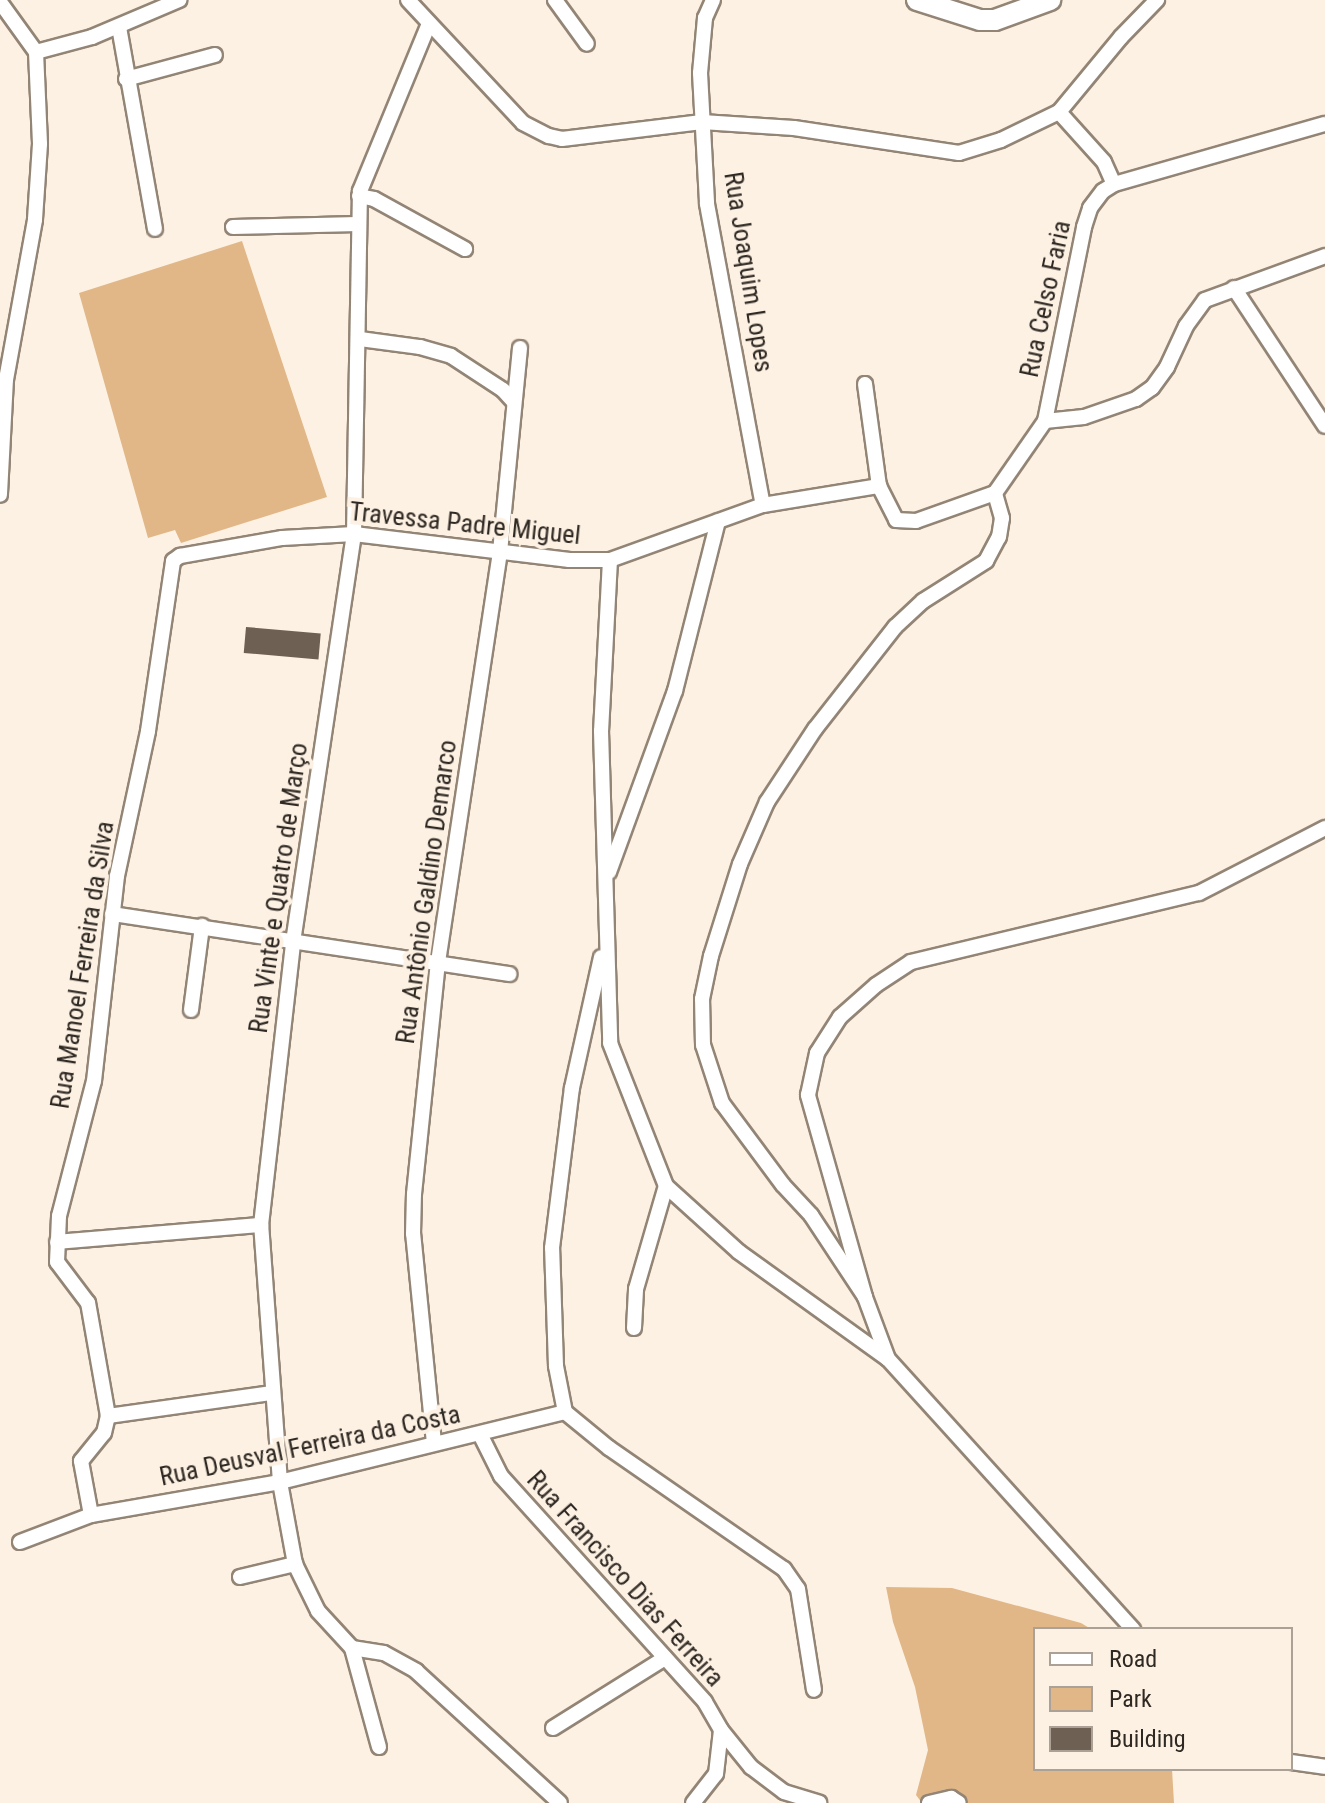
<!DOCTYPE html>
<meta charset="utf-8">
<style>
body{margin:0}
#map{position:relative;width:1325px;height:1803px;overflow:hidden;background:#fdf1e3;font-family:"Roboto Condensed",sans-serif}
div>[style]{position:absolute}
.green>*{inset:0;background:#e2b787}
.building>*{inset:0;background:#6e6052;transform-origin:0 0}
.roads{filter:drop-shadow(2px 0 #938576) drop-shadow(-2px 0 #938576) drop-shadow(0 2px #938576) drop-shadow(0 -2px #938576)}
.street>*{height:14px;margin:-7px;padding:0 7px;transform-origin:7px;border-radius:7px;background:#fff}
.secondary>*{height:20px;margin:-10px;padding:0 10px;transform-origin:10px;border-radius:10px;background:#fff}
span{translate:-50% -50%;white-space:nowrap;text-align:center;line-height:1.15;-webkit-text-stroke:8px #fdf1e3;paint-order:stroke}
.street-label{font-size:26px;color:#2f2923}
.legend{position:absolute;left:1033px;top:1627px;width:260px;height:144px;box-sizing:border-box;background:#fdf1e3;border:2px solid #aba196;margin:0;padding:10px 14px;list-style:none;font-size:24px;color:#2f2923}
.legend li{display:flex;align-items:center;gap:16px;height:40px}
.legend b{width:40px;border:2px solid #aba196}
</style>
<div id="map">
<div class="green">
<i style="clip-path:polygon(242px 241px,327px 497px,181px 543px,175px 530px,148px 538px,79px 293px)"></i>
<i style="clip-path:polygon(886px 1587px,952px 1588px,1081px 1623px,1091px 1629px,1035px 1629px,1035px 1769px,1172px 1769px,1174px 1803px,922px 1803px,916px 1795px,928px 1750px,915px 1687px,893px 1622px)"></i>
</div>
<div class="building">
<i style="left:246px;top:627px;width:75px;height:26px;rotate:5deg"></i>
</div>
<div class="roads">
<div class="street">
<i style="left:408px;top:0;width:168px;rotate:46.9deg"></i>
<i style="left:523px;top:123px;width:29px;rotate:27deg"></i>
<i style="left:549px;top:136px;width:13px;rotate:13deg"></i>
<i style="left:562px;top:139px;width:141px;rotate:-6.9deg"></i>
<i style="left:702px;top:122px;width:92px;rotate:3.7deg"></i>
<i style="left:794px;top:128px;width:167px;rotate:8.6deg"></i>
<i style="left:959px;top:153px;width:44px;rotate:-17.2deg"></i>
<i style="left:1001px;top:140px;width:64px;rotate:-25.8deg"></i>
<i style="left:1059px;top:112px;width:97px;rotate:-50.4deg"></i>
<i style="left:1121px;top:37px;width:52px;rotate:-45.8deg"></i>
<i style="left:555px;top:0;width:54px;rotate:54deg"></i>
<i style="left:713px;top:0;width:20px;rotate:114deg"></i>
<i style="left:705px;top:18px;width:55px;rotate:95.2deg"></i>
<i style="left:700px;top:73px;width:131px;rotate:86.9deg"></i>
<i style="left:707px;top:204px;width:306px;rotate:79.5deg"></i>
<i style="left:0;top:2px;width:62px;rotate:54.2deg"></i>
<i style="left:36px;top:52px;width:92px;rotate:87.5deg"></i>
<i style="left:40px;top:144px;width:76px;rotate:93.8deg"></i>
<i style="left:35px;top:220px;width:162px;rotate:100.3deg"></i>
<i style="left:6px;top:379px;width:116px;rotate:93deg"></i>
<i style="left:119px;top:27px;width:205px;rotate:79.9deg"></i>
<i style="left:36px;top:52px;width:58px;rotate:-15deg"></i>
<i style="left:92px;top:37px;width:95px;rotate:-23deg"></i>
<i style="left:126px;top:79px;width:92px;rotate:-15.1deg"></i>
<i style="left:1059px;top:112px;width:67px;rotate:48deg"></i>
<i style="left:1104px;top:162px;width:24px;rotate:66deg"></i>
<i style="left:359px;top:196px;width:15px;rotate:11deg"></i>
<i style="left:374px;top:199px;width:104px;rotate:28.8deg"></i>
<i style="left:233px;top:227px;width:125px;rotate:-1.4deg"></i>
<i style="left:1234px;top:288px;width:165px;rotate:56.6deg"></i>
<i style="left:360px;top:339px;width:61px;rotate:7.6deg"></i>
<i style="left:420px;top:347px;width:32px;rotate:16deg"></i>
<i style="left:451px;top:356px;width:62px;rotate:33.2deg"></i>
<i style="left:503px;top:390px;width:15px;rotate:48deg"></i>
<i style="left:865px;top:384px;width:103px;rotate:82.2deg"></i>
<i style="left:879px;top:486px;width:38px;rotate:63deg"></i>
<i style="left:896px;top:520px;width:20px;rotate:3deg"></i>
<i style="left:916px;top:521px;width:84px;rotate:-19.5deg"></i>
<i style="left:1045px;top:421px;width:39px;rotate:-6deg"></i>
<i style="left:1084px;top:417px;width:55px;rotate:-19.1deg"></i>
<i style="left:1136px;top:399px;width:19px;rotate:-35deg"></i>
<i style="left:1152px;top:388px;width:26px;rotate:-54deg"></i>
<i style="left:1167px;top:367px;width:45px;rotate:-65.1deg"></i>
<i style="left:1186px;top:326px;width:32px;rotate:-54deg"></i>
<i style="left:1205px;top:300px;width:128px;rotate:-20.1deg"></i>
<i style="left:995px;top:493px;width:88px;rotate:-55.2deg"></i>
<i style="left:1045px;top:421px;width:198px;rotate:-78.6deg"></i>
<i style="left:1084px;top:227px;width:20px;rotate:-72deg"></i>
<i style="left:1090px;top:208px;width:21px;rotate:-53deg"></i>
<i style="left:1103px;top:191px;width:13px;rotate:-32deg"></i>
<i style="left:1114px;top:184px;width:219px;rotate:-15.9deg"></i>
<i style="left:610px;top:560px;width:171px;rotate:93deg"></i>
<i style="left:601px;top:731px;width:312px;rotate:88.3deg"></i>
<i style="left:610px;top:1043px;width:154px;rotate:68.6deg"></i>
<i style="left:666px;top:1186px;width:98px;rotate:42.1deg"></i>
<i style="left:739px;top:1252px;width:183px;rotate:35.7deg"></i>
<i style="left:888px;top:1359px;width:365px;rotate:47.8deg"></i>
<i style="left:609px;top:872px;width:193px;rotate:-70deg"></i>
<i style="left:675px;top:691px;width:175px;rotate:-75.8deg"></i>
<i style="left:112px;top:914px;width:402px;rotate:8.6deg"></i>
<i style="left:191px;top:1010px;width:85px;rotate:-82.5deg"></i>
<i style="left:57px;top:1242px;width:205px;rotate:-4.8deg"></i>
<i style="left:865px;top:1297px;width:98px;rotate:-123.4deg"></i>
<i style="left:811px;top:1215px;width:41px;rotate:-133deg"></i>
<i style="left:783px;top:1185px;width:102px;rotate:-126.6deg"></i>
<i style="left:722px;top:1103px;width:61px;rotate:-108.1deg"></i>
<i style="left:703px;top:1045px;width:46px;rotate:-91.2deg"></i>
<i style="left:702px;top:999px;width:44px;rotate:-78.2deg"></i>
<i style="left:711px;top:956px;width:96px;rotate:-72.5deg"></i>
<i style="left:740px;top:864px;width:68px;rotate:-66.5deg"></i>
<i style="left:767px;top:802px;width:87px;rotate:-56.7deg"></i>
<i style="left:815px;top:729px;width:130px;rotate:-51.9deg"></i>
<i style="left:895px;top:627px;width:38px;rotate:-43deg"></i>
<i style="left:923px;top:601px;width:75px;rotate:-32.4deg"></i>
<i style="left:986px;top:561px;width:27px;rotate:-62deg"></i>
<i style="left:999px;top:537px;width:19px;rotate:-81deg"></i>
<i style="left:1002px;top:518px;width:26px;rotate:-106deg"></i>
<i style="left:634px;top:1328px;width:39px;rotate:-87deg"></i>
<i style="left:636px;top:1289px;width:107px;rotate:-73.8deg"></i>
<i style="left:888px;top:1359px;width:66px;rotate:-110.4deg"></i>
<i style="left:865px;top:1297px;width:210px;rotate:-105.8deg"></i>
<i style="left:808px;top:1095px;width:43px;rotate:-77.9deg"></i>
<i style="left:817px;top:1053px;width:43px;rotate:-57.4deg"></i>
<i style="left:840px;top:1017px;width:48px;rotate:-41.6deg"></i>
<i style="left:876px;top:985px;width:42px;rotate:-33.3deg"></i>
<i style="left:911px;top:962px;width:296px;rotate:-13.5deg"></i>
<i style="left:1199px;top:893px;width:142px;rotate:-27.3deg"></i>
<i style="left:565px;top:1412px;width:47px;rotate:-101.1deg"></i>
<i style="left:556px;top:1366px;width:118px;rotate:-91.9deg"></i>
<i style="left:552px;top:1248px;width:161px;rotate:-82.9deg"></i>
<i style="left:572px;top:1088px;width:134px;rotate:-77.5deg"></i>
<i style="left:565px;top:1412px;width:57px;rotate:39.3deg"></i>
<i style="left:609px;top:1448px;width:213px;rotate:34.7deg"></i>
<i style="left:784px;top:1569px;width:24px;rotate:55deg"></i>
<i style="left:798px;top:1589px;width:102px;rotate:81deg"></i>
<i style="left:108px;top:1416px;width:166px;rotate:-8deg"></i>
<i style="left:480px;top:1434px;width:47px;rotate:63.4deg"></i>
<i style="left:501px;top:1476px;width:304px;rotate:47.9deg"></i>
<i style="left:705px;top:1702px;width:32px;rotate:60deg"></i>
<i style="left:721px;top:1730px;width:48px;rotate:51deg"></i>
<i style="left:751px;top:1767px;width:41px;rotate:37.1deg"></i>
<i style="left:784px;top:1792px;width:37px;rotate:17deg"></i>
<i style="left:434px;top:1443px;width:210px;rotate:-95.7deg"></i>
<i style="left:413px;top:1234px;width:40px;rotate:-88.6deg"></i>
<i style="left:414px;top:1194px;width:233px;rotate:-84.1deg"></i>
<i style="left:438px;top:962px;width:415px;rotate:-81.4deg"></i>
<i style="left:500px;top:552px;width:205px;rotate:-84.4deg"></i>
<i style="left:91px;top:1515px;width:55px;rotate:-100.5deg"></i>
<i style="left:81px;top:1461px;width:36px;rotate:-51deg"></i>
<i style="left:104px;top:1433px;width:17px;rotate:-77deg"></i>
<i style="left:108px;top:1416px;width:115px;rotate:-100deg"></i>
<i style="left:88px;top:1303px;width:51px;rotate:-127.1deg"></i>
<i style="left:57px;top:1262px;width:46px;rotate:-87.5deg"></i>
<i style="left:59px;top:1216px;width:139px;rotate:-75.5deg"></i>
<i style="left:94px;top:1081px;width:206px;rotate:-83.6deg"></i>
<i style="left:117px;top:876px;width:148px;rotate:-77.9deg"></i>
<i style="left:148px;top:731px;width:172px;rotate:-81.6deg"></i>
<i style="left:173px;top:561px;width:9px;rotate:-36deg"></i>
<i style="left:180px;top:556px;width:104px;rotate:-10deg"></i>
<i style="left:282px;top:538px;width:72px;rotate:-3.2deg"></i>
<i style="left:354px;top:534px;width:217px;rotate:6.9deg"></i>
<i style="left:569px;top:560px;width:41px"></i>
<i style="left:610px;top:560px;width:163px;rotate:-19.8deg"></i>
<i style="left:763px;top:505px;width:118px;rotate:-9.3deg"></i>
<i style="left:20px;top:1542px;width:76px;rotate:-20.8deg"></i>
<i style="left:91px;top:1515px;width:192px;rotate:-9.9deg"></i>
<i style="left:280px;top:1482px;width:293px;rotate:-13.8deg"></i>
<i style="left:240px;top:1577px;width:57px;rotate:-13.3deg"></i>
<i style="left:352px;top:1648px;width:32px;rotate:9deg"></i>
<i style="left:384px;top:1653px;width:37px;rotate:29deg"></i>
<i style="left:416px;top:1671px;width:195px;rotate:42.5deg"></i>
<i style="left:553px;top:1728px;width:132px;rotate:-32deg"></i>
<i style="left:379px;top:1747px;width:103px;rotate:-105.3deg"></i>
<i style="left:352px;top:1648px;width:50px;rotate:-132.6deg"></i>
<i style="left:318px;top:1611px;width:52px;rotate:-116.1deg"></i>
<i style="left:295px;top:1564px;width:83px;rotate:-100.4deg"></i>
<i style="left:280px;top:1482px;width:258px;rotate:-94.2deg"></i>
<i style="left:261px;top:1225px;width:285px;rotate:-83.5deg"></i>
<i style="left:293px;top:942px;width:413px;rotate:-81.5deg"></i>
<i style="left:354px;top:534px;width:343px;rotate:-89deg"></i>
<i style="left:360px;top:191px;width:178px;rotate:-67.6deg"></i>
<i style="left:1291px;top:1762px;width:34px;rotate:8deg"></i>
<i style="left:693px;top:1803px;width:37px;rotate:-52deg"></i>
<i style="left:716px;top:1774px;width:44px;rotate:-83.5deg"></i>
<i style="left:929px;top:1803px;width:23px;rotate:-13deg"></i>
<i style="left:951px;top:1798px;width:9px;rotate:32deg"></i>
</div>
<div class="secondary">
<i style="left:917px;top:0;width:66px;rotate:17.6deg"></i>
<i style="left:980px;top:20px;width:15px"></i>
<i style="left:995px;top:20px;width:59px;rotate:-20deg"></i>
</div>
</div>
<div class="street-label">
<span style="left:748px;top:272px;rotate:81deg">Rua Joaquim Lopes</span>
<span style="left:1046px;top:299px;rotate:-78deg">Rua Celso Faria</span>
<span style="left:465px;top:524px;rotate:6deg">Travessa Padre Miguel</span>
<span style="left:279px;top:888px;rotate:-82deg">Rua Vinte e Quatro de Março</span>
<span style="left:427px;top:892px;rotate:-82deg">Rua Antônio Galdino Demarco</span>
<span style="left:83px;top:965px;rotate:-81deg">Rua Manoel Ferreira da Silva</span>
<span style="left:310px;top:1446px;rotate:-12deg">Rua Deusval Ferreira da Costa</span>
<span style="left:625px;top:1579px;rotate:48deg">Rua Francisco Dias Ferreira</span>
</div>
<ul class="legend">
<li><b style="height:10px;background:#fff"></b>Road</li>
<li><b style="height:22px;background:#e2b787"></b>Park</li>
<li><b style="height:22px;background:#6e6052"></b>Building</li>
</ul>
</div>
